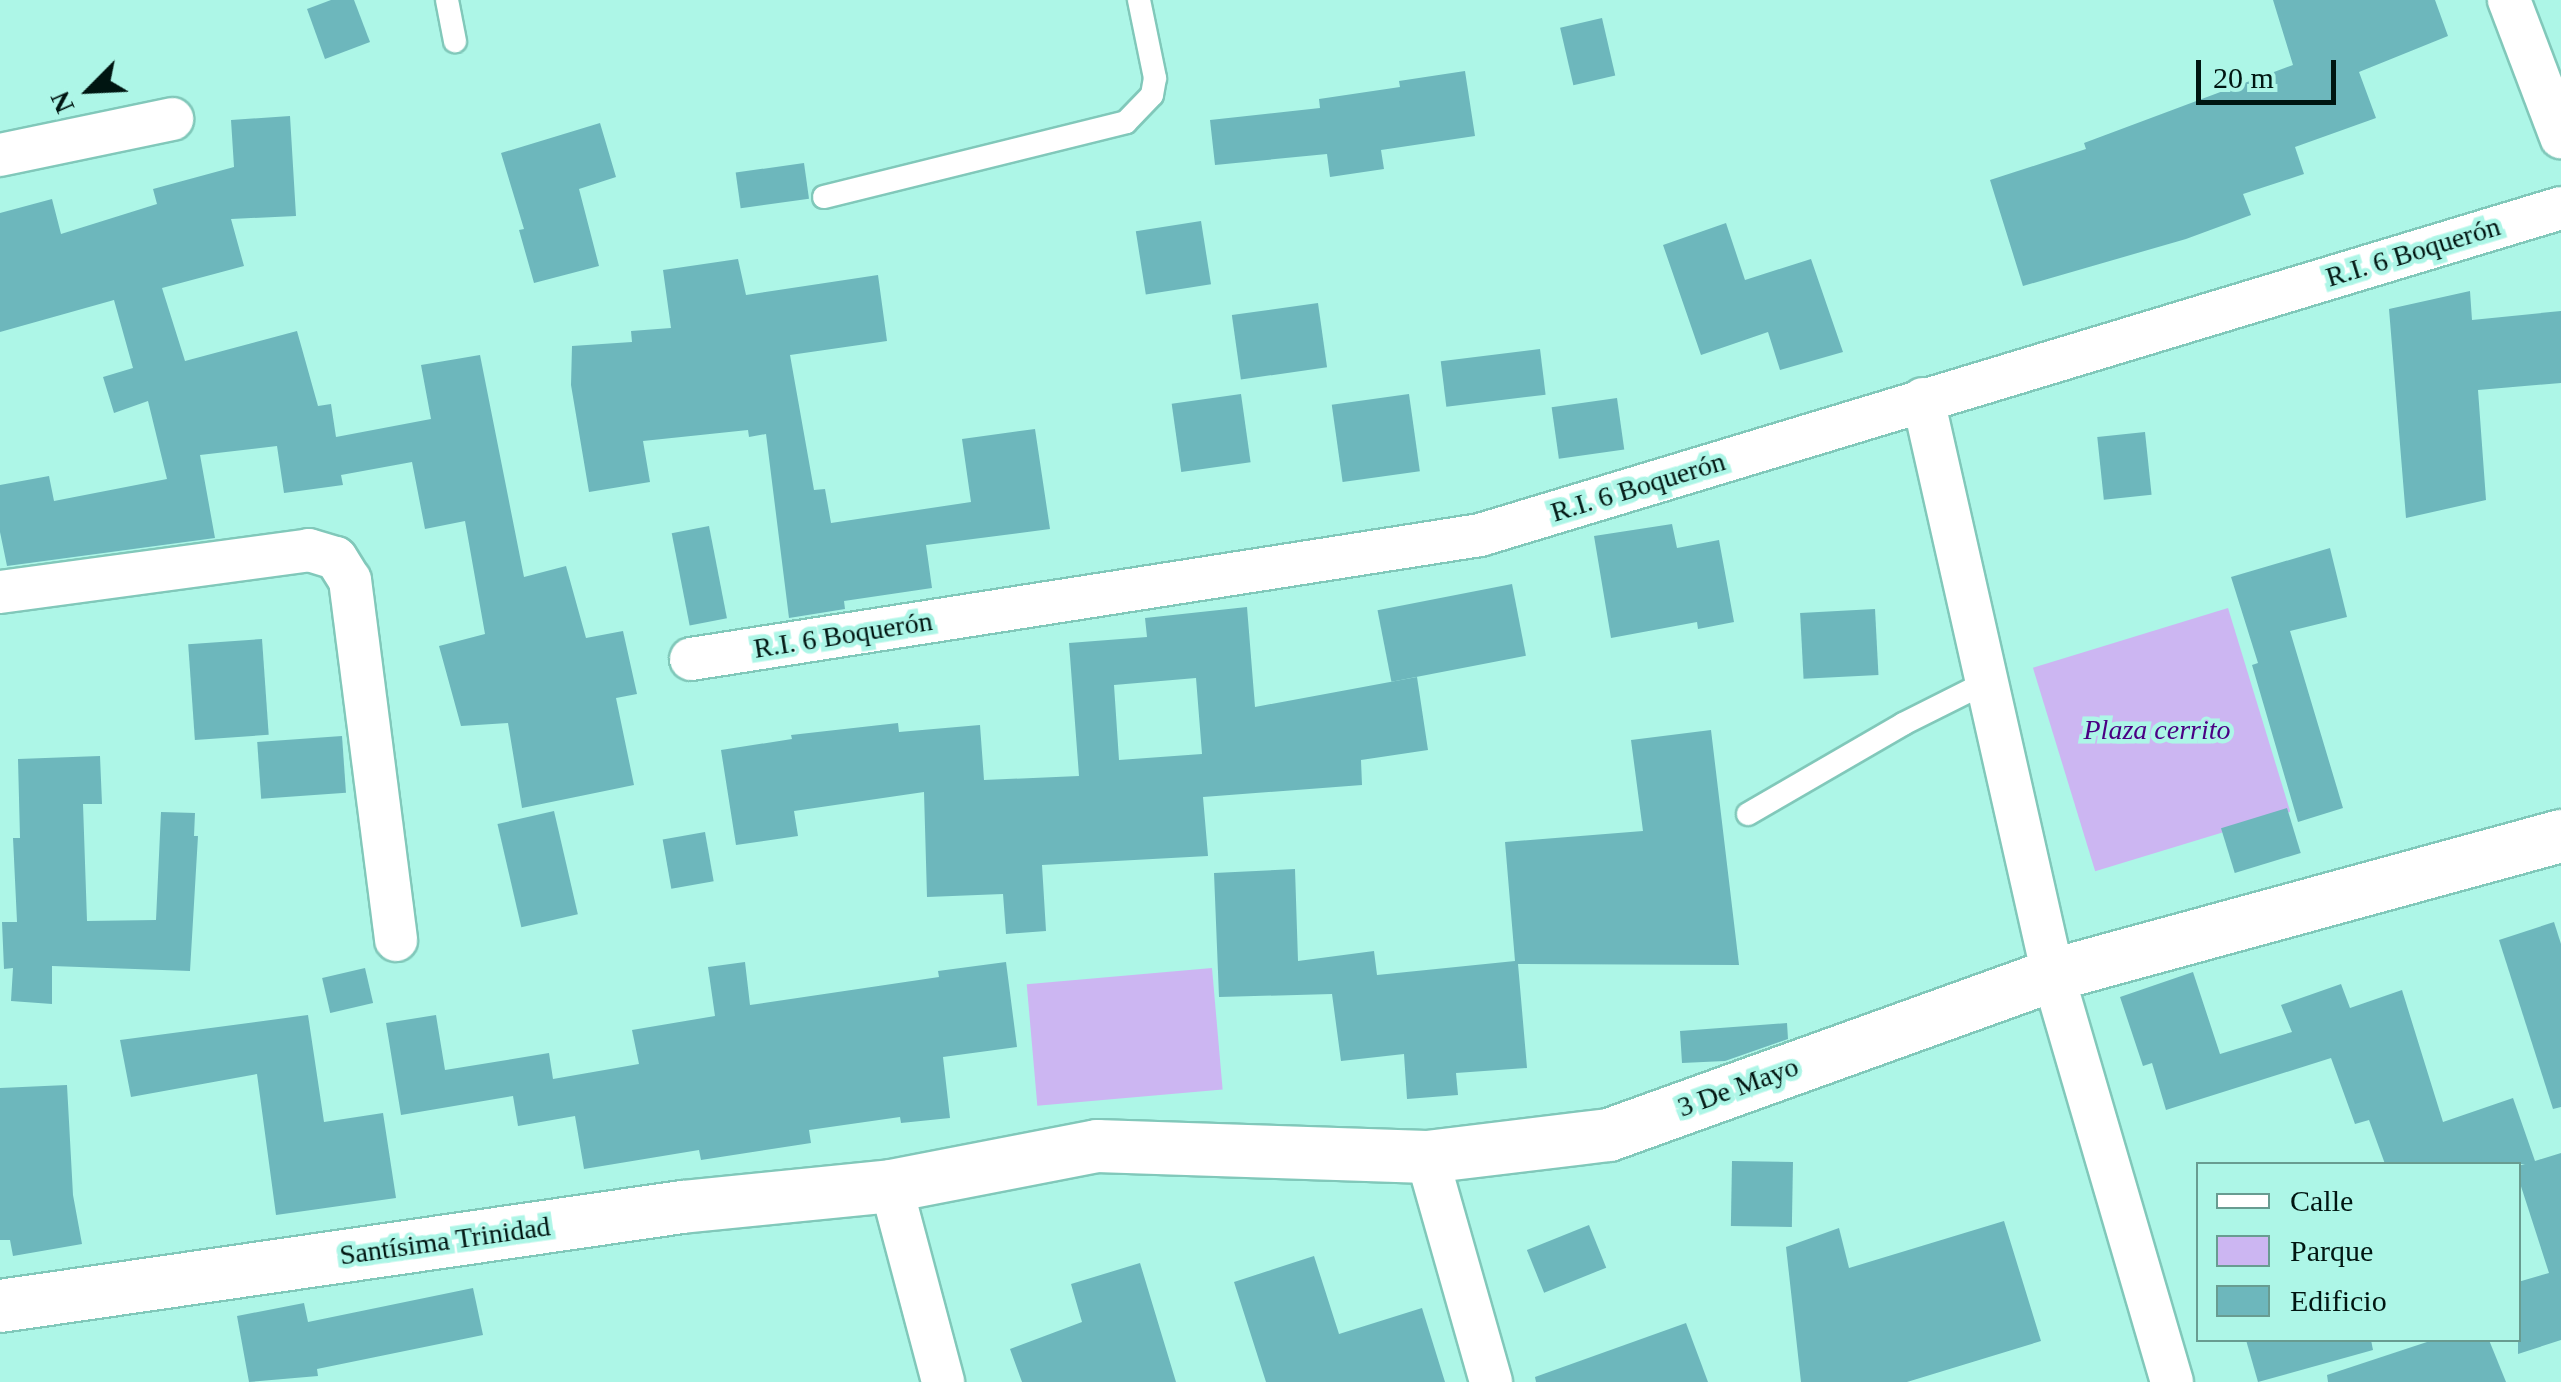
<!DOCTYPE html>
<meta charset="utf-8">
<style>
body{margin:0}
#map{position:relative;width:2561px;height:1382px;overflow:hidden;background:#adf6e7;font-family:Georgia,serif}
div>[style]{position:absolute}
.green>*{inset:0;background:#ccb6f2;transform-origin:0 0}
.building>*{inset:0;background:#6db7bc;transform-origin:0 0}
.roads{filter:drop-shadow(2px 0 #81c8ba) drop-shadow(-2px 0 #81c8ba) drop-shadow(0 2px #81c8ba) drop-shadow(0 -2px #81c8ba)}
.service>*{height:22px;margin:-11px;padding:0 11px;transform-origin:11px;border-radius:11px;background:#fff}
.minor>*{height:42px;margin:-21px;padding:0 21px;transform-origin:21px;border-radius:21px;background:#fff}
.tertiary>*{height:52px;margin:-26px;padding:0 26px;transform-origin:26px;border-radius:26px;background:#fff}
span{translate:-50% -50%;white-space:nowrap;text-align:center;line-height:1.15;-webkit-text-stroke:9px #adf6e7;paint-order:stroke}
.street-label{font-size:28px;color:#001511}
.park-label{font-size:28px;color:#4a0083;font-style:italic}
.legend{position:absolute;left:2196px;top:1162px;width:325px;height:180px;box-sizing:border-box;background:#adf6e7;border:2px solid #689c91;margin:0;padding:12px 18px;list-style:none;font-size:30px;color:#001511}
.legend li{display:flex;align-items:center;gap:20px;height:50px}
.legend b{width:50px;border:2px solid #689c91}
.north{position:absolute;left:40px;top:40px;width:100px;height:100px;-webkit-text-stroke:8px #adf6e7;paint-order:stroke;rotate:246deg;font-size:28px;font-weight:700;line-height:40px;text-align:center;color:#001511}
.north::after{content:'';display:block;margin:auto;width:35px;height:45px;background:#001511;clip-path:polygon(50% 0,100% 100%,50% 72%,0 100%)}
.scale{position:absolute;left:2196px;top:60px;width:140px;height:45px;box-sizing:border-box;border:5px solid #001511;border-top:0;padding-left:12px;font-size:30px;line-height:35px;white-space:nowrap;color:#001511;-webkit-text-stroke:8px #adf6e7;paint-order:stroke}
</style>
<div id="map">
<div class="green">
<i style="left:2228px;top:608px;width:213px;height:204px;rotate:73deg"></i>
<i style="left:1212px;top:968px;width:122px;height:186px;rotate:85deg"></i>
</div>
<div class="building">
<i style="clip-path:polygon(331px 0,354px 0,370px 42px,325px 59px,307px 9px)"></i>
<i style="clip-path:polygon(2273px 0,2435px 0,2448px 36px,2359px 72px,2376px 118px,2295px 147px,2304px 174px,2243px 194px,2251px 215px,2186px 239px,2023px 286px,1990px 180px,2086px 149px,2084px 143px,2293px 65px)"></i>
<i style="left:1602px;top:18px;width:59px;height:43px;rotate:77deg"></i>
<i style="clip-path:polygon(1465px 71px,1475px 136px,1381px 150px,1384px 169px,1330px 177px,1327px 154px,1215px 165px,1210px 120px,1320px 108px,1319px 99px,1400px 87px,1399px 81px)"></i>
<i style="clip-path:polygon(290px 116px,296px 216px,231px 219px,244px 266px,162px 288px,185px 361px,297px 331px,318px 406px,331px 404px,336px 437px,431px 419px,421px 365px,480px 355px,524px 577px,566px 566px,586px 638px,623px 631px,637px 694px,616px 698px,634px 785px,522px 808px,508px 723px,461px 726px,439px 646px,485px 634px,465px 521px,425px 529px,412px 462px,341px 475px,343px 485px,284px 493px,277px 446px,200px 455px,215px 538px,7px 566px,0 532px,0 485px,49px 476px,54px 501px,167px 479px,148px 401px,114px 413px,103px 377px,133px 368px,114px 300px,0 332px,0 213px,52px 199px,61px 234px,157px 204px,153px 189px,234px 167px,231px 120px)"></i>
<i style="clip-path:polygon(600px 123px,616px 177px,579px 189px,599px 266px,534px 283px,519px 230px,524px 229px,501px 153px)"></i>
<i style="left:804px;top:163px;width:36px;height:69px;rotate:82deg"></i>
<i style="left:1201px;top:221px;width:64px;height:66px;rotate:81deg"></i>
<i style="clip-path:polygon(1726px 223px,1745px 280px,1811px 259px,1843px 352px,1780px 370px,1768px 332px,1701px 355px,1663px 245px)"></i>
<i style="clip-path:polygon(738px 259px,746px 295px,878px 275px,887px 341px,790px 355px,814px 490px,825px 489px,831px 523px,971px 502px,962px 439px,1035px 429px,1050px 529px,926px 545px,932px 588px,844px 601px,845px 609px,789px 618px,766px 434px,749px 437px,748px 430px,643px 441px,650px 482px,589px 492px,571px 385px,572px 346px,632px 342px,631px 331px,671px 328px,663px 270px)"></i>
<i style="clip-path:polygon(2470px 291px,2472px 320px,2561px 311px,2561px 383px,2478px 390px,2486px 500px,2406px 518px,2389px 309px)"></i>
<i style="left:1318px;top:303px;width:65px;height:87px;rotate:82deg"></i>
<i style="left:1540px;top:349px;width:46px;height:100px;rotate:83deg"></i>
<i style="left:1241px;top:394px;width:69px;height:70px;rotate:82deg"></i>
<i style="left:1409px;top:394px;width:78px;height:78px;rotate:82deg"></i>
<i style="left:1617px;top:398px;width:52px;height:66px;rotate:82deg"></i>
<i style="left:2145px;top:432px;width:63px;height:48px;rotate:84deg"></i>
<i style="clip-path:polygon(1672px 524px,1677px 548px,1719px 540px,1734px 622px,1698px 629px,1697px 622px,1611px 638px,1594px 536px)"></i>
<i style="left:709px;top:526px;width:94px;height:38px;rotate:79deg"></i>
<i style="clip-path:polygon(2330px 548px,2347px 617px,2290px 631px,2343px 808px,2298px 822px,2252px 665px,2258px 663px,2231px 577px)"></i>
<i style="left:1512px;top:584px;width:73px;height:137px;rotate:79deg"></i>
<i style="clip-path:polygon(evenodd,1247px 607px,1255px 707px,1417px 677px,1428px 750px,1361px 760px,1362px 785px,1203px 797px,1208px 856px,1042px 865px,1046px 931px,1006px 934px,1003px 894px,927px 897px,924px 792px,794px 811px,798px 836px,736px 845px,721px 750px,792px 739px,791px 735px,898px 723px,899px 732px,980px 725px,984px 780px,1079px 776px,1069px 643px,1147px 637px,1145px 618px,1247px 607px,1196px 678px,1202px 754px,1119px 760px,1114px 685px,1196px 678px)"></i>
<i style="left:1875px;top:609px;width:66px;height:75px;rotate:87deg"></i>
<i style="left:262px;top:639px;width:96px;height:74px;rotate:86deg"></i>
<i style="clip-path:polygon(1711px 730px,1739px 965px,1518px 964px,1527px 1068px,1456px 1073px,1458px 1095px,1407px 1099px,1404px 1054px,1341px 1061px,1332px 994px,1219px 997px,1214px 873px,1295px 869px,1298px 961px,1374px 951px,1377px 975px,1515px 961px,1505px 842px,1643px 831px,1631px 740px)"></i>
<i style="left:342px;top:736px;width:57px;height:85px;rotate:86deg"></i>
<i style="clip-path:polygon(100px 756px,102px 804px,83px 804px,87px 921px,156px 920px,161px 812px,195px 813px,194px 836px,198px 836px,190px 971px,52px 966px,52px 1004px,11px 1001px,13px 968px,4px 969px,2px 922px,17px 922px,13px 838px,20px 838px,18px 759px)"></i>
<i style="left:2287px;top:808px;width:47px;height:69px;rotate:73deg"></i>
<i style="left:554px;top:811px;width:106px;height:58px;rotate:77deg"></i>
<i style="left:705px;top:832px;width:50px;height:43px;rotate:80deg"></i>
<i style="clip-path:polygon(2554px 922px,2561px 944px,2561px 1107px,2553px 1109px,2499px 940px)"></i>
<i style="clip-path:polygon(745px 962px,750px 1005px,939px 977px,938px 971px,1006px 962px,1017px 1047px,943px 1057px,950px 1118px,901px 1123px,900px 1117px,809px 1130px,811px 1143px,701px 1160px,699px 1150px,584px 1169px,575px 1116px,518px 1126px,513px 1096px,401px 1115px,386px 1023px,436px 1015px,445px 1070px,549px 1053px,553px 1079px,639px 1064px,632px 1030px,715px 1016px,708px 967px)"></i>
<i style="left:365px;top:968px;width:36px;height:44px;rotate:77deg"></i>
<i style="clip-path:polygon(2193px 972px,2220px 1054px,2292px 1032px,2281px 1005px,2341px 984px,2350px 1008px,2402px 990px,2443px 1122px,2513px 1098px,2535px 1161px,2561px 1153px,2561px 1340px,2518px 1354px,2518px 1282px,2549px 1273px,2518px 1177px,2518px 1166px,2525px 1164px,2385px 1164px,2369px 1120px,2355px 1124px,2331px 1058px,2166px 1110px,2152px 1063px,2143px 1066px,2120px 997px)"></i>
<i style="clip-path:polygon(308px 1015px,324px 1122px,383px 1113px,396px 1198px,276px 1215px,257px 1074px,131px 1097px,120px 1040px)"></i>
<i style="clip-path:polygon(1787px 1023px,1788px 1039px,1725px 1061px,1682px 1063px,1680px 1031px)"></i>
<i style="clip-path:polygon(67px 1085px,73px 1195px,82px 1244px,13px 1256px,10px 1240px,0 1240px,0 1088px)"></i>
<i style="left:1732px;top:1161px;width:61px;height:65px;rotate:1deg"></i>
<i style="clip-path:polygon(2004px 1221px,2041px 1341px,1907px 1382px,1801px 1382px,1786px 1247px,1839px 1228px,1849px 1268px)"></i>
<i style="left:1589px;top:1225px;width:46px;height:67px;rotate:68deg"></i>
<i style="clip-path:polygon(1314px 1256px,1339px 1334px,1422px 1308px,1445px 1382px,1266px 1382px,1234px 1282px)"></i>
<i style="clip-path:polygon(1140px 1263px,1176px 1382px,1022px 1382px,1010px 1349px,1082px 1322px,1071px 1284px)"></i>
<i style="clip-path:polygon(473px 1288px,483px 1335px,317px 1369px,318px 1376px,249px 1382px,237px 1316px,304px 1303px,308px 1322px)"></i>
<i style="clip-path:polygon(1686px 1323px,1708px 1382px,1536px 1382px,1535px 1377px)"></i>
<i style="clip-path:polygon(2246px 1340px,2371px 1340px,2373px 1350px,2258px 1382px)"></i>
<i style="clip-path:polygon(2433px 1340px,2489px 1340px,2506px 1382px,2328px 1382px,2327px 1375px)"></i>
</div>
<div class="roads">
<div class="service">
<i style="left:447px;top:0;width:42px;rotate:79deg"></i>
<i style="left:824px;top:197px;width:311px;rotate:-13.9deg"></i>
<i style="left:1126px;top:122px;width:37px;rotate:-46deg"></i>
<i style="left:1152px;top:95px;width:17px;rotate:-80deg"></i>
<i style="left:1155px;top:78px;width:80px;rotate:-101.6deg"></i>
<i style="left:1748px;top:814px;width:179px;rotate:-30.1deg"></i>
<i style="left:1903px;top:724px;width:94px;rotate:-26.6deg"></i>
</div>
<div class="minor">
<i style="left:2509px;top:0;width:147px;rotate:69.2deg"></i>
<i style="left:0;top:155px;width:176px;rotate:-11.8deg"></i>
<i style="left:1923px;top:399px;width:590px;rotate:77.28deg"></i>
<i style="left:2053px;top:975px;width:424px;rotate:73.7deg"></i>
<i style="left:0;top:592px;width:312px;rotate:-7.7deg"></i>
<i style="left:309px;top:550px;width:28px;rotate:17deg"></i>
<i style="left:336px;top:558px;width:26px;rotate:58deg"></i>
<i style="left:350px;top:580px;width:363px;rotate:82.7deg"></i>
<i style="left:691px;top:659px;width:799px;rotate:-8.93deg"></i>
<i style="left:1480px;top:535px;width:1129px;rotate:-16.83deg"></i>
<i style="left:1427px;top:1157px;width:234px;rotate:74.1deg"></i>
<i style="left:891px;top:1186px;width:203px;rotate:75.1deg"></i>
</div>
<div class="tertiary">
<i style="left:0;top:1306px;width:689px;rotate:-8.26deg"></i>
<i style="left:682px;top:1207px;width:210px;rotate:-5.7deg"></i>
<i style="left:891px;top:1186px;width:210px;rotate:-11deg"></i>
<i style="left:1097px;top:1146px;width:330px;rotate:1.9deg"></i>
<i style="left:1427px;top:1157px;width:183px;rotate:-6.9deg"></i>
<i style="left:1609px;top:1135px;width:472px;rotate:-19.8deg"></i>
<i style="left:2053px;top:975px;width:527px;rotate:-15.3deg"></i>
</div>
</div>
<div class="street-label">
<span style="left:2413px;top:252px;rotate:-17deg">R.I. 6 Boquerón</span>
<span style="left:1638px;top:487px;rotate:-17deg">R.I. 6 Boquerón</span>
<span style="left:843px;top:635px;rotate:-9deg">R.I. 6 Boquerón</span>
<span style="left:1738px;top:1087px;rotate:-20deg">3 De Mayo</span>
<span style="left:445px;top:1241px;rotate:-8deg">Santísima Trinidad</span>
</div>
<div class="park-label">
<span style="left:2157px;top:730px">Plaza cerrito</span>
</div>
<ul class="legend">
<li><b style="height:12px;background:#fff"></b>Calle</li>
<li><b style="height:28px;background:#ccb6f2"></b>Parque</li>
<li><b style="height:28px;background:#6db7bc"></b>Edificio</li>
</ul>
<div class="north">N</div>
<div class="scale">20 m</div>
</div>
